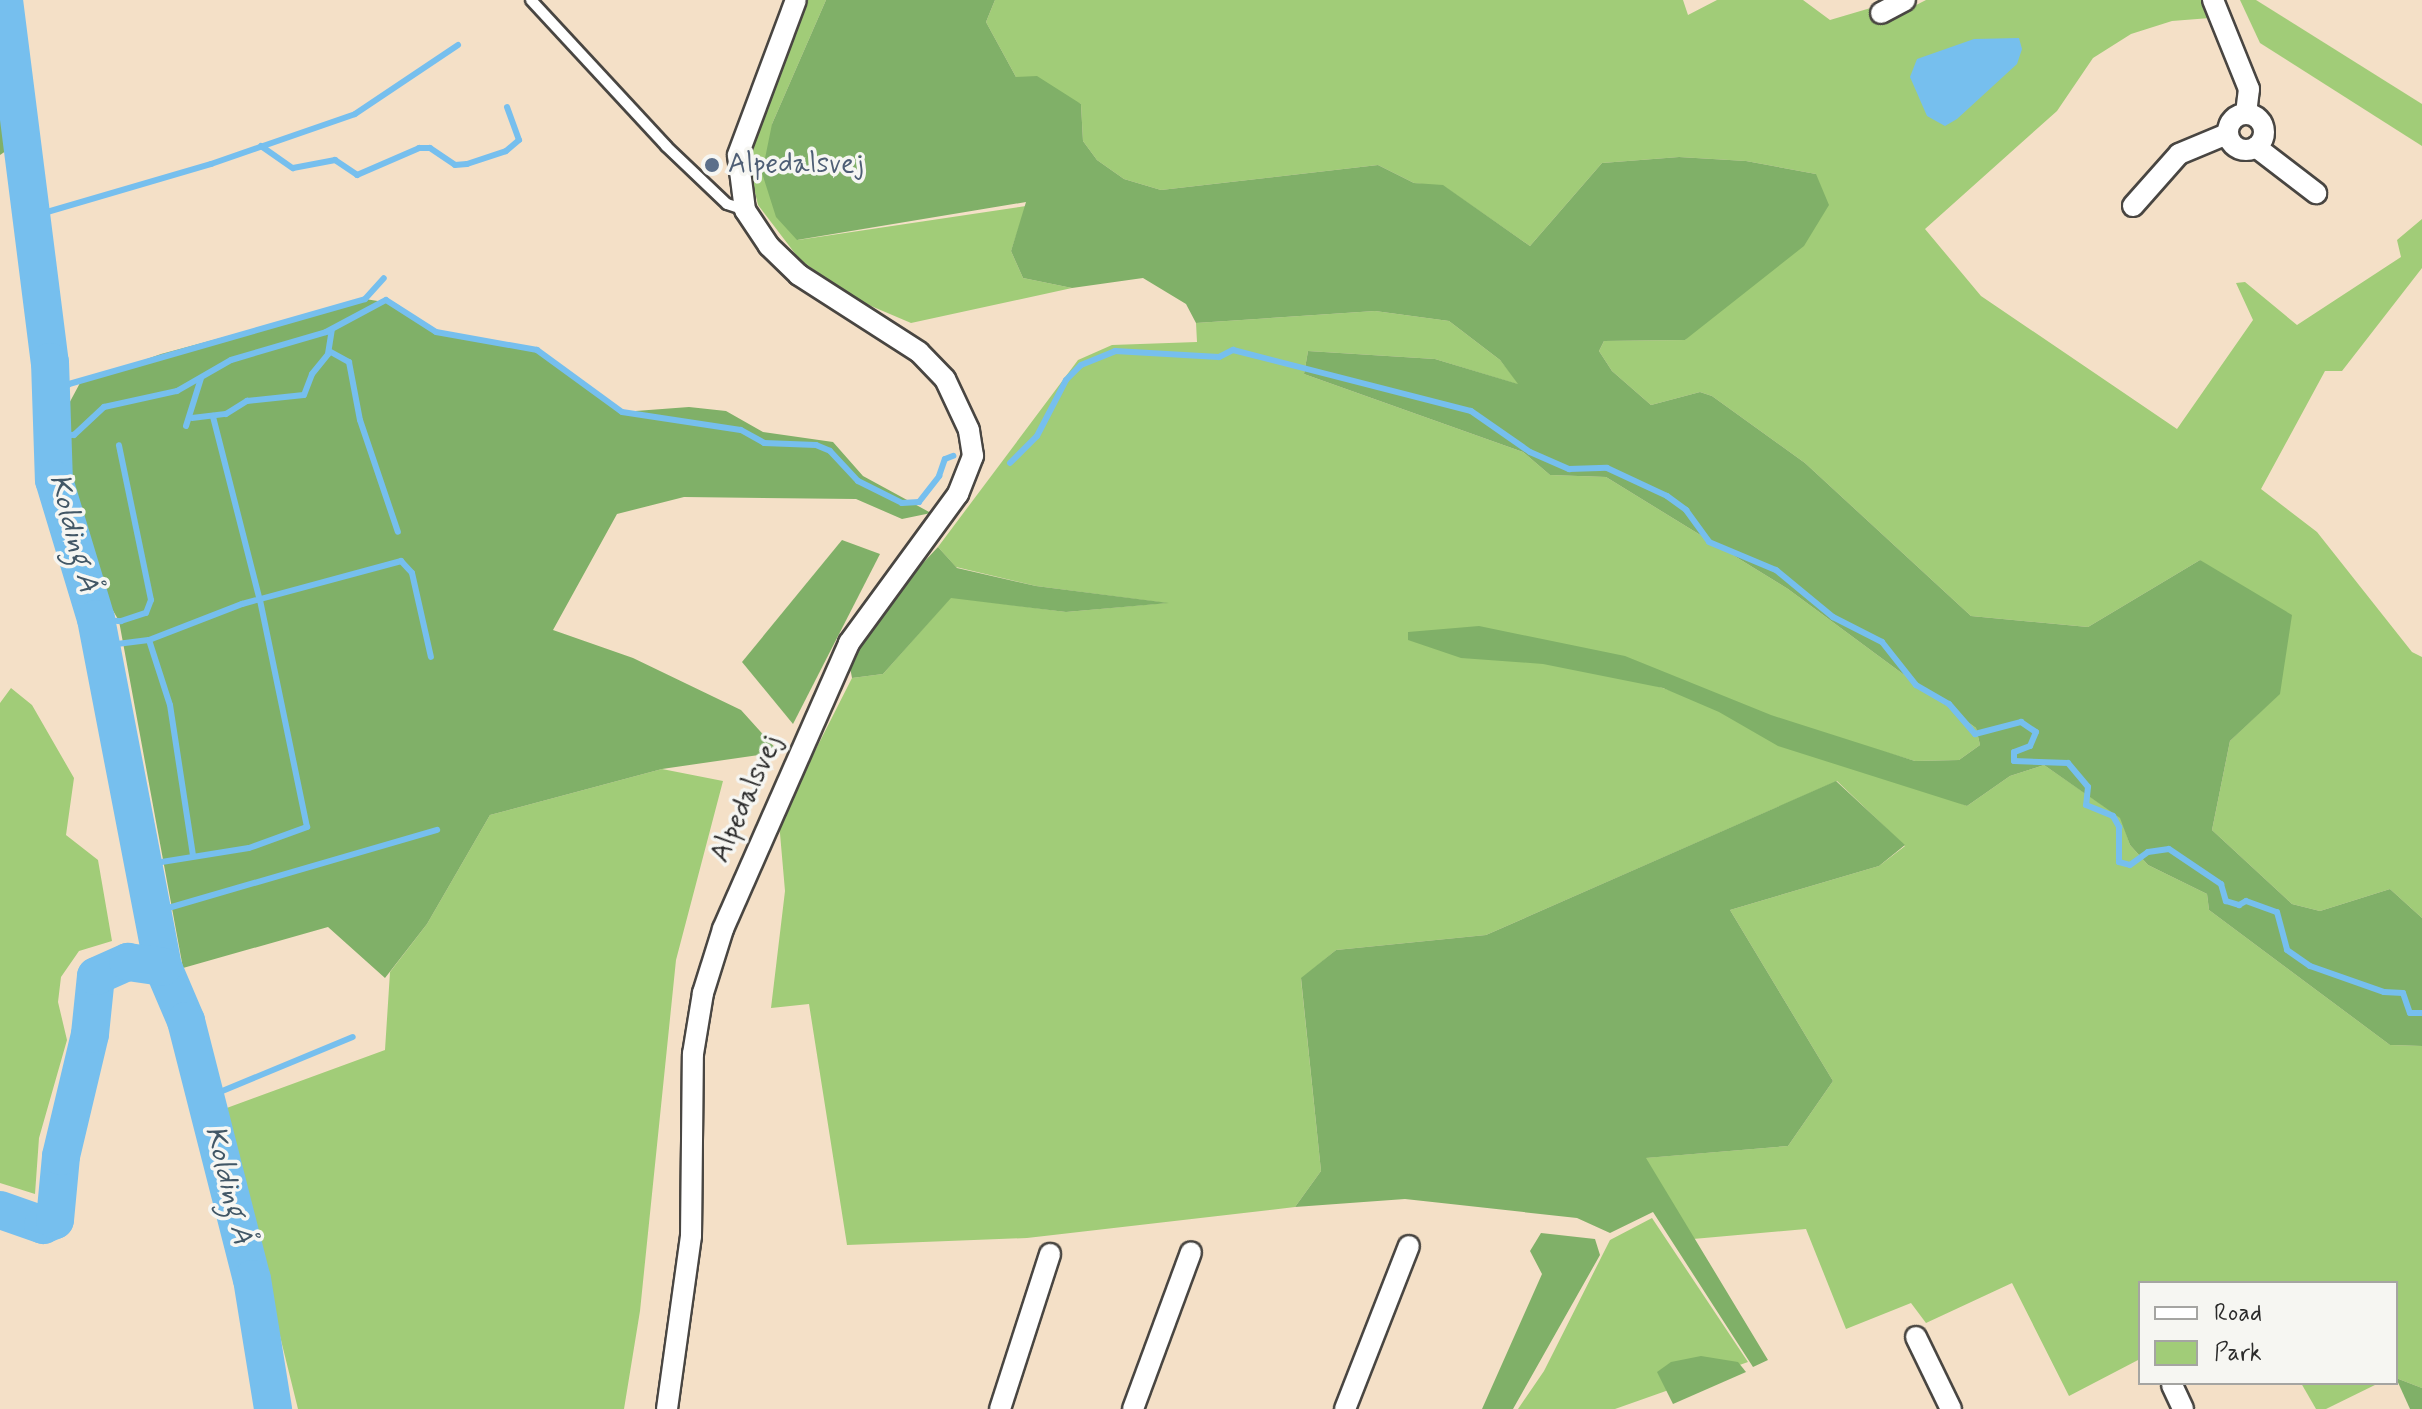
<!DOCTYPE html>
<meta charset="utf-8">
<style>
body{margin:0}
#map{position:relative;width:2422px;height:1409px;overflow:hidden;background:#f4e0c7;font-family:Mynerve,sans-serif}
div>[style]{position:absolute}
.green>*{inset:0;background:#a1cc78}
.forest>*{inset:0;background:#80b068}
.water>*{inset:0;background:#76bfee}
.stream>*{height:6px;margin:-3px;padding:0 3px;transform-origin:3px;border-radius:3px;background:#76bfee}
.river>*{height:38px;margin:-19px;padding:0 19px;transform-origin:19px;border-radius:19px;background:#76bfee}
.roads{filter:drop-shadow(2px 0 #494642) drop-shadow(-2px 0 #494642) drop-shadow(0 2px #494642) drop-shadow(0 -2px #494642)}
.lane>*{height:10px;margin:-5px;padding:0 5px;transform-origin:5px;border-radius:5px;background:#fff}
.street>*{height:20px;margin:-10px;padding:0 10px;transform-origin:10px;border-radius:10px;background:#fff}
.street>.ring{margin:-10px;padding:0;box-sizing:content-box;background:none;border:20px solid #fff;border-radius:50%}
.dots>*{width:22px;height:22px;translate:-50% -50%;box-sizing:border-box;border:4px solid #f6f6f2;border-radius:50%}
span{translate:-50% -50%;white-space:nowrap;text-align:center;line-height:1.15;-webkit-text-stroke:7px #f6f6f2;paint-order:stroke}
.service-label{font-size:28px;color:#4e5e75}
.left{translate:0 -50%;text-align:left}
.street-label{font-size:28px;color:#2b2b2b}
.water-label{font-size:30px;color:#425766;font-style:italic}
.legend{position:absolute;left:2138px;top:1281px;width:260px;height:104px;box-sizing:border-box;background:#f6f6f2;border:2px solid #a5a5a2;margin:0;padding:10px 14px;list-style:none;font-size:24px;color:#2b2b2b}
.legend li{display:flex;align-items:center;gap:16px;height:40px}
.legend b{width:40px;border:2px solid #a5a5a2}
</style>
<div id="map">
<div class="green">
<i style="clip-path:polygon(806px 0,826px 0,772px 124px,798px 240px,1026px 206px,1011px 251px,1023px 278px,1072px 288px,911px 323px,857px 300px,800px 260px,758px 205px,749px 167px,765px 100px)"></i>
<i style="clip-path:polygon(995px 0,1683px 0,1688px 15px,1717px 0,1803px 0,1830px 20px,1874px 7px,1881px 23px,1926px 0,2203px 0,2210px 18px,2172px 21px,2131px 34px,2093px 58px,2057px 111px,1925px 229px,1981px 296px,2177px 429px,2253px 320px,2236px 283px,2245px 282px,2297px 325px,2401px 257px,2397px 240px,2422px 219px,2422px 268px,2342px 371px,2325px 371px,2261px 489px,2317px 532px,2412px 652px,2422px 657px,2422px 918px,2390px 889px,2320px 911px,2292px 904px,2212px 830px,2230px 741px,2280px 693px,2200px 560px,2088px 627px,1971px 616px,1805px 463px,1712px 396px,1700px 392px,1651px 405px,1612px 371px,1599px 351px,1604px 341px,1685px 340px,1816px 174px,1746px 161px,1679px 157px,1602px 163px,1530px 246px,1445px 187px,1414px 183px,1378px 165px,1161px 190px,1124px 179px,1097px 160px,1083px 141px,1081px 104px,1016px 77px,986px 22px)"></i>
<i style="clip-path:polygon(2240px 0,2256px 0,2422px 104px,2422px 146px,2260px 43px)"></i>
<i style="clip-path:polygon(1375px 311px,1449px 321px,1500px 360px,1520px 385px,1435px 359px,1308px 351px,1304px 374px,1523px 452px,1550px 475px,1606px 477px,1788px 589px,1976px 728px,1980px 745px,1959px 760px,1915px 761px,1501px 638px,1740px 712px,1967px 806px,2010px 776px,2044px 765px,2121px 818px,2130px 845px,2148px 865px,2207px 894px,2209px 910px,2390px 1045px,2422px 1046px,2422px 1388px,2396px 1378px,2396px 1283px,2140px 1283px,2140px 1359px,2069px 1396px,2012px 1283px,1926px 1323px,1911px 1303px,1846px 1329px,1806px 1229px,1693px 1239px,1645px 1158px,1788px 1146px,1833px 1081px,1730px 910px,1879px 866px,1905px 846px,1837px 781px,1486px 935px,1336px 950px,1301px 979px,1321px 1171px,1295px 1207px,1027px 1238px,847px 1245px,809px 1004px,771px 1008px,785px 891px,779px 822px,852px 678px,883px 674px,951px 597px,1066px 612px,1166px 603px,1036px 586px,956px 567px,938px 547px,1078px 360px,1112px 345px,1197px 342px,1196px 323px)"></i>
<i style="clip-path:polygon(11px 688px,32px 705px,74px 778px,66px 835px,98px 860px,112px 941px,79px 951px,61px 977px,58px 1002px,67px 1040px,39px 1138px,35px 1194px,0 1183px,0 703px)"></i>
<i style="clip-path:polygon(662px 769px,723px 781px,676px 960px,640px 1311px,624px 1409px,298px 1409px,224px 1109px,385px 1050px,390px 972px,427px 924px,490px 815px)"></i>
<i style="clip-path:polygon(1652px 1218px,1748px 1362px,1615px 1409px,1518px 1409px,1544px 1371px,1610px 1240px)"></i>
<i style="clip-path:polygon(2301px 1383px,2379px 1383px,2326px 1409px,2316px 1409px)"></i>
</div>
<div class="forest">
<i style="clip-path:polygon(0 0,25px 138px,0 155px)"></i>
<i style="clip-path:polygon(826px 0,995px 0,986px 22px,1016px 77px,1037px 76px,1081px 104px,1083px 141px,1097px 160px,1124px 179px,1161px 190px,1378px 165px,1414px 183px,1443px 185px,1530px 246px,1602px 163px,1679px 157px,1746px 161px,1816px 174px,1829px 205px,1804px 246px,1685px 340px,1604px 341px,1599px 351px,1612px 371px,1651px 405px,1700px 392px,1712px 396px,1805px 463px,1971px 616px,2088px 627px,2200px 560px,2292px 615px,2280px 694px,2230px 741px,2212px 830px,2292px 904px,2320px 911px,2390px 889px,2422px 918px,2422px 1046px,2390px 1045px,2209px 910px,2207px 894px,2148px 865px,2130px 845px,2120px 818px,2044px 765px,2010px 776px,1967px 806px,1778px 746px,1719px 712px,1663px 688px,1543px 664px,1461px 658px,1408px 640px,1408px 632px,1479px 626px,1625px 656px,1771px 715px,1915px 761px,1959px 760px,1980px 745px,1976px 728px,1788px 589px,1606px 477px,1550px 475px,1523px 452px,1304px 374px,1308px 351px,1435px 359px,1518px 384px,1500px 360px,1449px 321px,1375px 311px,1196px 323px,1186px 304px,1143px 278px,1072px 288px,1023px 278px,1011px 251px,1026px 202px,797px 240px,776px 217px,762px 173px,772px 124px)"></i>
<i style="clip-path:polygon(365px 299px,397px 304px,436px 332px,537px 350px,622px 412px,689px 407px,726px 411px,763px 432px,833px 442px,863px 476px,931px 513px,902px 519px,856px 499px,684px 497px,617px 514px,553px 630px,633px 658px,741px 710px,779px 752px,662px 769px,490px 815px,427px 924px,385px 978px,328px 927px,183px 968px,119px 621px,100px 588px,74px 511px,56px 446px,58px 424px,80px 383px,161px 354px)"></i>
<i style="clip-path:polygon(842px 540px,880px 554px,793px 724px,742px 662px)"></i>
<i style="clip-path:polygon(938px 547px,957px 568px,1036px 586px,1169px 603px,1066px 612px,951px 598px,883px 674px,852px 678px,849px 662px,891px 597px)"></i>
<i style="clip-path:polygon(1836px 781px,1905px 845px,1879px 866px,1730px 910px,1833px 1081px,1788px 1146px,1646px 1158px,1768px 1360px,1753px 1367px,1653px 1212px,1610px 1233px,1577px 1218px,1405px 1199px,1295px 1207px,1321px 1171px,1301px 978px,1336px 950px,1486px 935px)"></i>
<i style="clip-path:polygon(1541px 1233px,1595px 1239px,1600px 1255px,1513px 1409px,1482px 1409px,1542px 1274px,1530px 1251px)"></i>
<i style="clip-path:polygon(1701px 1356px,1738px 1362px,1746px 1372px,1673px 1404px,1657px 1372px,1671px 1362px)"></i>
<i style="clip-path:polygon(2396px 1378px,2422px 1388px,2422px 1409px,2410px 1409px)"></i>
</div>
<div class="water">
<i style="clip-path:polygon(2019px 38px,2022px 49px,2017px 64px,1957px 119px,1945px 126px,1927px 116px,1910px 77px,1917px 59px,1974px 39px)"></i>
</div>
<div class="stream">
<i style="left:261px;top:146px;width:39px;rotate:35deg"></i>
<i style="left:293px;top:168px;width:43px;rotate:-10.8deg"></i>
<i style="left:335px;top:160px;width:27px;rotate:34deg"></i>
<i style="left:357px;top:175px;width:68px;rotate:-23.5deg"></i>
<i style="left:419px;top:148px;width:11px"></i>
<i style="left:430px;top:148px;width:30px;rotate:34deg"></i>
<i style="left:455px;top:165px;width:12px;rotate:-5deg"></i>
<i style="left:467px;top:164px;width:41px;rotate:-18.4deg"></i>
<i style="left:506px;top:151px;width:17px;rotate:-40deg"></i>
<i style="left:519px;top:140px;width:35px;rotate:-110deg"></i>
<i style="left:30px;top:217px;width:189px;rotate:-16.3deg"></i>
<i style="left:211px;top:164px;width:152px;rotate:-19.1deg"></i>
<i style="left:355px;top:114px;width:124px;rotate:-33.8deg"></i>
<i style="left:329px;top:351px;width:23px;rotate:29deg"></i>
<i style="left:349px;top:362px;width:59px;rotate:79.3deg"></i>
<i style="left:360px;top:420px;width:118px;rotate:71.3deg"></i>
<i style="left:52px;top:400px;width:23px;rotate:-43deg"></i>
<i style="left:69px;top:384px;width:308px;rotate:-16deg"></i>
<i style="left:365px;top:299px;width:28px;rotate:-48deg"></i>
<i style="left:192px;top:418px;width:34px;rotate:-7deg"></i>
<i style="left:226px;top:414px;width:25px;rotate:-32deg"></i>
<i style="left:247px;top:401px;width:57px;rotate:-6deg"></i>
<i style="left:304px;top:395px;width:22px;rotate:-69deg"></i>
<i style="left:312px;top:374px;width:26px;rotate:-51deg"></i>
<i style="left:328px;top:354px;width:25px;rotate:-81deg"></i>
<i style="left:186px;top:426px;width:50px;rotate:-72.6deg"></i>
<i style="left:49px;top:437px;width:25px;rotate:-5deg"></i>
<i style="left:74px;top:435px;width:41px;rotate:-43deg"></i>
<i style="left:104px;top:407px;width:75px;rotate:-12.4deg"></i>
<i style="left:177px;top:391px;width:62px;rotate:-29.9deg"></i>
<i style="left:231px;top:360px;width:99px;rotate:-16.4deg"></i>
<i style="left:326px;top:332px;width:68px;rotate:-28.1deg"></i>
<i style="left:386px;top:300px;width:59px;rotate:32.6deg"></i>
<i style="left:436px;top:332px;width:103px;rotate:10.1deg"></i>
<i style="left:537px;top:350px;width:105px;rotate:36.1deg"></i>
<i style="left:622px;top:412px;width:120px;rotate:8.6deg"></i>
<i style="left:741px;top:430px;width:26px;rotate:29deg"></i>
<i style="left:764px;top:443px;width:52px;rotate:2.2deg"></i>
<i style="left:816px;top:445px;width:15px;rotate:23deg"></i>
<i style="left:830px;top:451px;width:41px;rotate:47deg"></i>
<i style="left:858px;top:481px;width:49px;rotate:26.6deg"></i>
<i style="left:902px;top:503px;width:17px;rotate:-3deg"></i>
<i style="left:919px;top:502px;width:33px;rotate:-52deg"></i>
<i style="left:939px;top:476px;width:18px;rotate:-71deg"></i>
<i style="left:945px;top:459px;width:9px;rotate:-21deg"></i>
<i style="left:1010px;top:463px;width:38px;rotate:-45deg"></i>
<i style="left:1037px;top:436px;width:63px;rotate:-62.6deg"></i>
<i style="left:1066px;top:380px;width:21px;rotate:-45deg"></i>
<i style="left:1081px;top:365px;width:37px;rotate:-22deg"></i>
<i style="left:1115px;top:351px;width:104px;rotate:3.3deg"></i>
<i style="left:1219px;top:357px;width:16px;rotate:-27deg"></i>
<i style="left:1233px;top:350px;width:246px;rotate:14.4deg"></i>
<i style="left:1471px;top:411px;width:72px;rotate:34.8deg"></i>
<i style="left:1530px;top:452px;width:43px;rotate:23.6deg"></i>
<i style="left:1569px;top:469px;width:38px;rotate:-2deg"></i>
<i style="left:1607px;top:468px;width:66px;rotate:25deg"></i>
<i style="left:1667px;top:496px;width:24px;rotate:36deg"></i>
<i style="left:1686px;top:510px;width:39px;rotate:54deg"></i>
<i style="left:1709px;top:542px;width:73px;rotate:22.7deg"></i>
<i style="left:1776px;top:570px;width:74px;rotate:39.5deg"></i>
<i style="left:1833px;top:617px;width:55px;rotate:27deg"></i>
<i style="left:1882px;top:642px;width:55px;rotate:51.7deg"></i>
<i style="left:1916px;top:685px;width:38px;rotate:30deg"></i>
<i style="left:1949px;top:704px;width:40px;rotate:49deg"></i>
<i style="left:1975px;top:734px;width:48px;rotate:-14.6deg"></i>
<i style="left:2021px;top:722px;width:18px;rotate:34deg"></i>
<i style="left:2036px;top:732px;width:15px;rotate:113deg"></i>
<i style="left:2030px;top:746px;width:17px;rotate:159deg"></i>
<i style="left:2014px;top:752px;width:9px;rotate:90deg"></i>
<i style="left:2014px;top:761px;width:54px;rotate:2.1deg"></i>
<i style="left:2068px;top:763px;width:31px;rotate:50deg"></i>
<i style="left:2088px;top:787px;width:18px;rotate:96deg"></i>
<i style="left:2086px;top:805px;width:29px;rotate:22deg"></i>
<i style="left:2113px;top:816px;width:13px;rotate:61deg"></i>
<i style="left:2119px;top:827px;width:35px;rotate:90deg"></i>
<i style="left:2119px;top:862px;width:11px;rotate:15deg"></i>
<i style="left:2130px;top:865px;width:22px;rotate:-36deg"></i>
<i style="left:2148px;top:852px;width:21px;rotate:-8deg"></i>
<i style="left:2169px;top:849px;width:63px;rotate:33.9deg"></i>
<i style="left:2221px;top:884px;width:18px;rotate:74deg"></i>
<i style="left:2226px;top:901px;width:14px;rotate:17deg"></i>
<i style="left:2239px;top:905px;width:8px;rotate:-30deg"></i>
<i style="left:2246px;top:901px;width:33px;rotate:20deg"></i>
<i style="left:2277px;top:912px;width:39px;rotate:75deg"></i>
<i style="left:2287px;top:950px;width:28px;rotate:35deg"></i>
<i style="left:2310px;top:966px;width:78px;rotate:19.4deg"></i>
<i style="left:2384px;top:992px;width:19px;rotate:3deg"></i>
<i style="left:2403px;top:993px;width:21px;rotate:71deg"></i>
<i style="left:2410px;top:1013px;width:12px"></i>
<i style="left:96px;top:619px;width:25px;rotate:5deg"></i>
<i style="left:121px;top:621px;width:26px;rotate:-18deg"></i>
<i style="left:146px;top:613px;width:14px;rotate:-69deg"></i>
<i style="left:151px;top:600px;width:158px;rotate:-101.7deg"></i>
<i style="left:149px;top:640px;width:68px;rotate:72.1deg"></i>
<i style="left:170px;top:705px;width:153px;rotate:81.3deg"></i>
<i style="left:101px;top:646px;width:48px;rotate:-7.1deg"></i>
<i style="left:149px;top:640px;width:100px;rotate:-21.2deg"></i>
<i style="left:242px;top:604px;width:165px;rotate:-15.1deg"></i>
<i style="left:401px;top:561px;width:16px;rotate:47deg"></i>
<i style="left:412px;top:573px;width:86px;rotate:77.3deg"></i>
<i style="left:143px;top:865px;width:107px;rotate:-9.1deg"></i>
<i style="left:249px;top:848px;width:62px;rotate:-19.9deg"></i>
<i style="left:307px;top:827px;width:231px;rotate:-101.7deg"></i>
<i style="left:260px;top:601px;width:191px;rotate:-104.3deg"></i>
<i style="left:151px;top:913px;width:298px;rotate:-16.2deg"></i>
<i style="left:203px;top:1099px;width:162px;rotate:-22.5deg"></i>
</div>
<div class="river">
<i style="left:4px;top:0;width:365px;rotate:82.8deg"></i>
<i style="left:50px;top:362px;width:118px;rotate:88.1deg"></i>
<i style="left:54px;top:480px;width:145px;rotate:73.2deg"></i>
<i style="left:96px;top:619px;width:354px;rotate:79.1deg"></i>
<i style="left:163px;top:967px;width:59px;rotate:66.9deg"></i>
<i style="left:186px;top:1021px;width:266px;rotate:75.7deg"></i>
<i style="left:252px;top:1279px;width:132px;rotate:80.8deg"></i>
<i style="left:0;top:1210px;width:46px;rotate:19.2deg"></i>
<i style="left:43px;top:1225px;width:13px;rotate:-23deg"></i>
<i style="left:55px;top:1220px;width:64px;rotate:-84.6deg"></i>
<i style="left:61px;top:1156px;width:125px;rotate:-76.6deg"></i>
<i style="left:90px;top:1034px;width:58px;rotate:-84.1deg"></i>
<i style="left:96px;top:976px;width:35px;rotate:-24deg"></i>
<i style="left:128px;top:962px;width:35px;rotate:8deg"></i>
</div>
<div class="roads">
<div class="lane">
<i style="left:531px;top:0;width:199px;rotate:47.2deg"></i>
<i style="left:666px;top:146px;width:84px;rotate:43.6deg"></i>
<i style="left:727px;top:204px;width:19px;rotate:18deg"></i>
</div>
<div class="street">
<i style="left:2213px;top:0;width:96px;rotate:68deg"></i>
<i style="left:2249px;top:89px;width:25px;rotate:97deg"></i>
<i style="left:1881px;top:13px;width:27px;rotate:-28deg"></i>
<i class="ring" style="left:2228px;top:114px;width:16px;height:16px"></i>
<i style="left:2256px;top:147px;width:76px;rotate:37.5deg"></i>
<i style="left:2133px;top:206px;width:69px;rotate:-48.5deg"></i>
<i style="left:2179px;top:154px;width:52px;rotate:-22.6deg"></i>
<i style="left:1916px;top:1337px;width:80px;rotate:64.1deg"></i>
<i style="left:2172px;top:1385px;width:26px;rotate:65deg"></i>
<i style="left:667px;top:1409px;width:175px;rotate:-82.1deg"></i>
<i style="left:691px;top:1236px;width:182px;rotate:-89.4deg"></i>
<i style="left:693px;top:1054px;width:62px;rotate:-80.7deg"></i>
<i style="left:703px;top:993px;width:67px;rotate:-72.6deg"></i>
<i style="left:723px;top:929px;width:313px;rotate:-66.2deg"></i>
<i style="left:849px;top:643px;width:185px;rotate:-53.8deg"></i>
<i style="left:958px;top:494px;width:41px;rotate:-68.5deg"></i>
<i style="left:973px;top:456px;width:26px;rotate:-99deg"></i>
<i style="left:969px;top:430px;width:56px;rotate:-115.2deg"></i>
<i style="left:945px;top:379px;width:37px;rotate:-134deg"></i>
<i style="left:919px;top:352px;width:143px;rotate:-147.3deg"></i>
<i style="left:799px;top:275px;width:42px;rotate:-136deg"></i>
<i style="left:769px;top:246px;width:43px;rotate:-123.7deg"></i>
<i style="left:745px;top:210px;width:55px;rotate:-97.3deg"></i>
<i style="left:738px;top:155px;width:165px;rotate:-69.5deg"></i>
<i style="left:1000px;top:1409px;width:163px;rotate:-72.1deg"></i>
<i style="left:1133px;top:1409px;width:167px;rotate:-69.7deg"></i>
<i style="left:1345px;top:1409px;width:175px;rotate:-68.6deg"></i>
</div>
</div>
<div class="dots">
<i style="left:712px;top:165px;background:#5c6f8a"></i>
</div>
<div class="service-label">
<span class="left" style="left:728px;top:165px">Alpedalsvej</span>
</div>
<div class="street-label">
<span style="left:747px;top:799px;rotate:-66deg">Alpedalsvej</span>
</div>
<div class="water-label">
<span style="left:73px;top:533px;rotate:75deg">Kolding Å</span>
<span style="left:228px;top:1185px;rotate:76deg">Kolding Å</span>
</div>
<ul class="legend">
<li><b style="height:10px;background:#fff"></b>Road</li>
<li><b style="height:22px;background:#a1cc78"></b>Park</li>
</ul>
</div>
